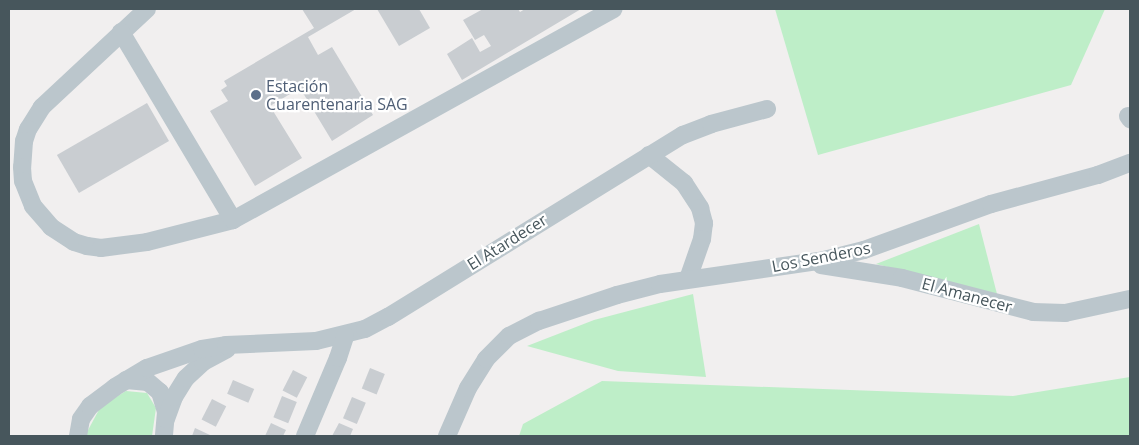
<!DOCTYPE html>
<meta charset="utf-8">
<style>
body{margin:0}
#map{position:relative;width:1139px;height:445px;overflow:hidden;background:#f1efef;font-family:"Open Sans",sans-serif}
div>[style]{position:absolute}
.green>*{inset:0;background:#beeec8}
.building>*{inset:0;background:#c9cdd1;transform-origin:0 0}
.minor>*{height:18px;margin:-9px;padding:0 9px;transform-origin:9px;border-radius:9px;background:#bbc6cc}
.dots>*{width:14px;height:14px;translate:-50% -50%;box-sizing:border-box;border:2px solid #fff;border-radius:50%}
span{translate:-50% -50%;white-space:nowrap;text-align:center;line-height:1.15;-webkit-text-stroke:4.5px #fff;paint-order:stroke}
.service-label{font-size:16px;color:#4e5e75}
.left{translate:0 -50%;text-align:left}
.street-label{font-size:16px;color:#47565c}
.frame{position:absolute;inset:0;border:10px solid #47565c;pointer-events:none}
</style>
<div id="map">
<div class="green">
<i style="clip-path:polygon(775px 9px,1105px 9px,1071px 85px,818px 155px)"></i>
<i style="clip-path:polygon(979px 224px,997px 294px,876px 264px)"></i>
<i style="clip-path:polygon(693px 294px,706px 377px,618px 371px,527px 346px,594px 320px)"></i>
<i style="clip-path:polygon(1130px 377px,1130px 436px,519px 436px,523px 424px,602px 381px,1013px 396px)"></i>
<i style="clip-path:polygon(126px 391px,147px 393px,156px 408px,152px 436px,87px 436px,87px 432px,101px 406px)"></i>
</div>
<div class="building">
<i style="clip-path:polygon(302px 9px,356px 9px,308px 37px,318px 55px,332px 47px,373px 115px,332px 141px,300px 88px,270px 106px,302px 158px,255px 186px,210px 111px,228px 101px,221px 90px,227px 86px,224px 81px,314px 28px)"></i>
<i style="clip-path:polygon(377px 9px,419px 9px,430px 28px,399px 46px)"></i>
<i style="clip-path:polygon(483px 9px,518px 9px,520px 12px,525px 9px,581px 9px,462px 80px,447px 54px,472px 38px,480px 52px,491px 46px,484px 35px,475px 40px,463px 20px)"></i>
<i style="left:147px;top:103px;width:44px;height:104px;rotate:60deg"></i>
<i style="left:370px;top:368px;width:16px;height:22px;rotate:22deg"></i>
<i style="left:293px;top:370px;width:16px;height:23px;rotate:27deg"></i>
<i style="left:233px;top:380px;width:23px;height:15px;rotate:23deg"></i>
<i style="left:282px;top:396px;width:16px;height:23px;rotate:22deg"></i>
<i style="left:352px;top:397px;width:15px;height:23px;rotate:23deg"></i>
<i style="left:212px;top:399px;width:16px;height:23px;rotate:27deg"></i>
<i style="clip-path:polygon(271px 423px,286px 430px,283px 436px,265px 436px)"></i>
<i style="clip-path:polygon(339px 423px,353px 429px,350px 436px,332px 436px)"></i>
<i style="clip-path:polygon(195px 428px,210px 435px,209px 436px,192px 436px)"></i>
</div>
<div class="minor">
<i style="left:147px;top:9px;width:144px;rotate:137deg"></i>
<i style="left:42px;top:107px;width:26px;rotate:122deg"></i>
<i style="left:28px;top:129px;width:13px;rotate:108deg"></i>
<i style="left:24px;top:141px;width:26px;rotate:94deg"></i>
<i style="left:22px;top:167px;width:14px;rotate:86deg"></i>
<i style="left:23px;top:181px;width:27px;rotate:68deg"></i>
<i style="left:33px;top:206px;width:28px;rotate:49deg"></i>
<i style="left:51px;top:227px;width:27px;rotate:33deg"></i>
<i style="left:74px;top:242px;width:14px;rotate:17deg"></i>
<i style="left:87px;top:246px;width:14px;rotate:8deg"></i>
<i style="left:101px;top:248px;width:46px;rotate:-7.4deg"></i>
<i style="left:147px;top:242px;width:89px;rotate:-14.3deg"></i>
<i style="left:233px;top:220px;width:435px;rotate:-29deg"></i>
<i style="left:121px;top:32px;width:219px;rotate:59.2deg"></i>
<i style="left:1128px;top:116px;width:4px;rotate:56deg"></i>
<i style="left:649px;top:155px;width:45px;rotate:38.7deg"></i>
<i style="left:684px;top:183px;width:30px;rotate:57deg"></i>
<i style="left:700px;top:208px;width:16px;rotate:75deg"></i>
<i style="left:704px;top:223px;width:16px;rotate:97deg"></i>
<i style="left:702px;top:239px;width:42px;rotate:109.3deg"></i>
<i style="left:821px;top:265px;width:82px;rotate:9.1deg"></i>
<i style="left:902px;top:278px;width:135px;rotate:14.5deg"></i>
<i style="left:1033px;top:312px;width:32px;rotate:2deg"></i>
<i style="left:1065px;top:313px;width:66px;rotate:-12.2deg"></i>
<i style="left:126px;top:380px;width:22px;rotate:5deg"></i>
<i style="left:148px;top:382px;width:16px;rotate:40deg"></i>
<i style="left:160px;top:392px;width:21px;rotate:73deg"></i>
<i style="left:166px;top:412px;width:24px;rotate:95deg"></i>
<i style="left:166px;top:419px;width:23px;rotate:-70deg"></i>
<i style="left:174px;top:397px;width:22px;rotate:-58deg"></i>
<i style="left:186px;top:378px;width:23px;rotate:-43deg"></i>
<i style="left:203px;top:362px;width:27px;rotate:-28deg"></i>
<i style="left:78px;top:436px;width:17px;rotate:-80deg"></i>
<i style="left:81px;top:419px;width:16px;rotate:-55deg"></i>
<i style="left:90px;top:406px;width:31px;rotate:-37deg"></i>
<i style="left:115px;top:387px;width:37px;rotate:-31deg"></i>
<i style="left:147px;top:368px;width:58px;rotate:-19.1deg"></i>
<i style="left:202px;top:349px;width:24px;rotate:-9deg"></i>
<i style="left:226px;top:345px;width:90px;rotate:-2.5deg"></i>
<i style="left:316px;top:341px;width:50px;rotate:-13.8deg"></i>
<i style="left:365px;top:329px;width:26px;rotate:-28deg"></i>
<i style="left:388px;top:317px;width:347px;rotate:-31.7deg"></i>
<i style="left:683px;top:135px;width:30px;rotate:-21deg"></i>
<i style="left:711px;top:124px;width:58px;rotate:-15deg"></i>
<i style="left:305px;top:436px;width:85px;rotate:-67.1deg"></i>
<i style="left:338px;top:358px;width:23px;rotate:-72deg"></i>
<i style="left:447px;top:436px;width:52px;rotate:-66.4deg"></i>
<i style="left:468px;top:388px;width:34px;rotate:-58deg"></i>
<i style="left:486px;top:359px;width:33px;rotate:-45deg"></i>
<i style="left:509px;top:336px;width:34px;rotate:-27deg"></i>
<i style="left:539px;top:321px;width:82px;rotate:-18.4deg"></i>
<i style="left:617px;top:295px;width:44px;rotate:-14.3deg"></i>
<i style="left:660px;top:284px;width:166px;rotate:-8.3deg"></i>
<i style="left:824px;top:260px;width:41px;rotate:-14deg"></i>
<i style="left:864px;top:250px;width:135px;rotate:-19.9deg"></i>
<i style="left:991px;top:204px;width:111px;rotate:-15.2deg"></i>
<i style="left:1098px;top:175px;width:34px;rotate:-21deg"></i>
</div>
<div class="dots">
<i style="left:256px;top:95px;background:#5c6f8a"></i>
</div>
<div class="service-label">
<span class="left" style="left:266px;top:95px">Estación<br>Cuarentenaria SAG</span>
</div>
<div class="street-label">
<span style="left:507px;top:242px;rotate:-32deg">El Atardecer</span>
<span style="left:821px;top:257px;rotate:-11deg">Los Senderos</span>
<span style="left:967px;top:295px;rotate:15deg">El Amanecer</span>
</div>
<div class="frame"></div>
</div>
